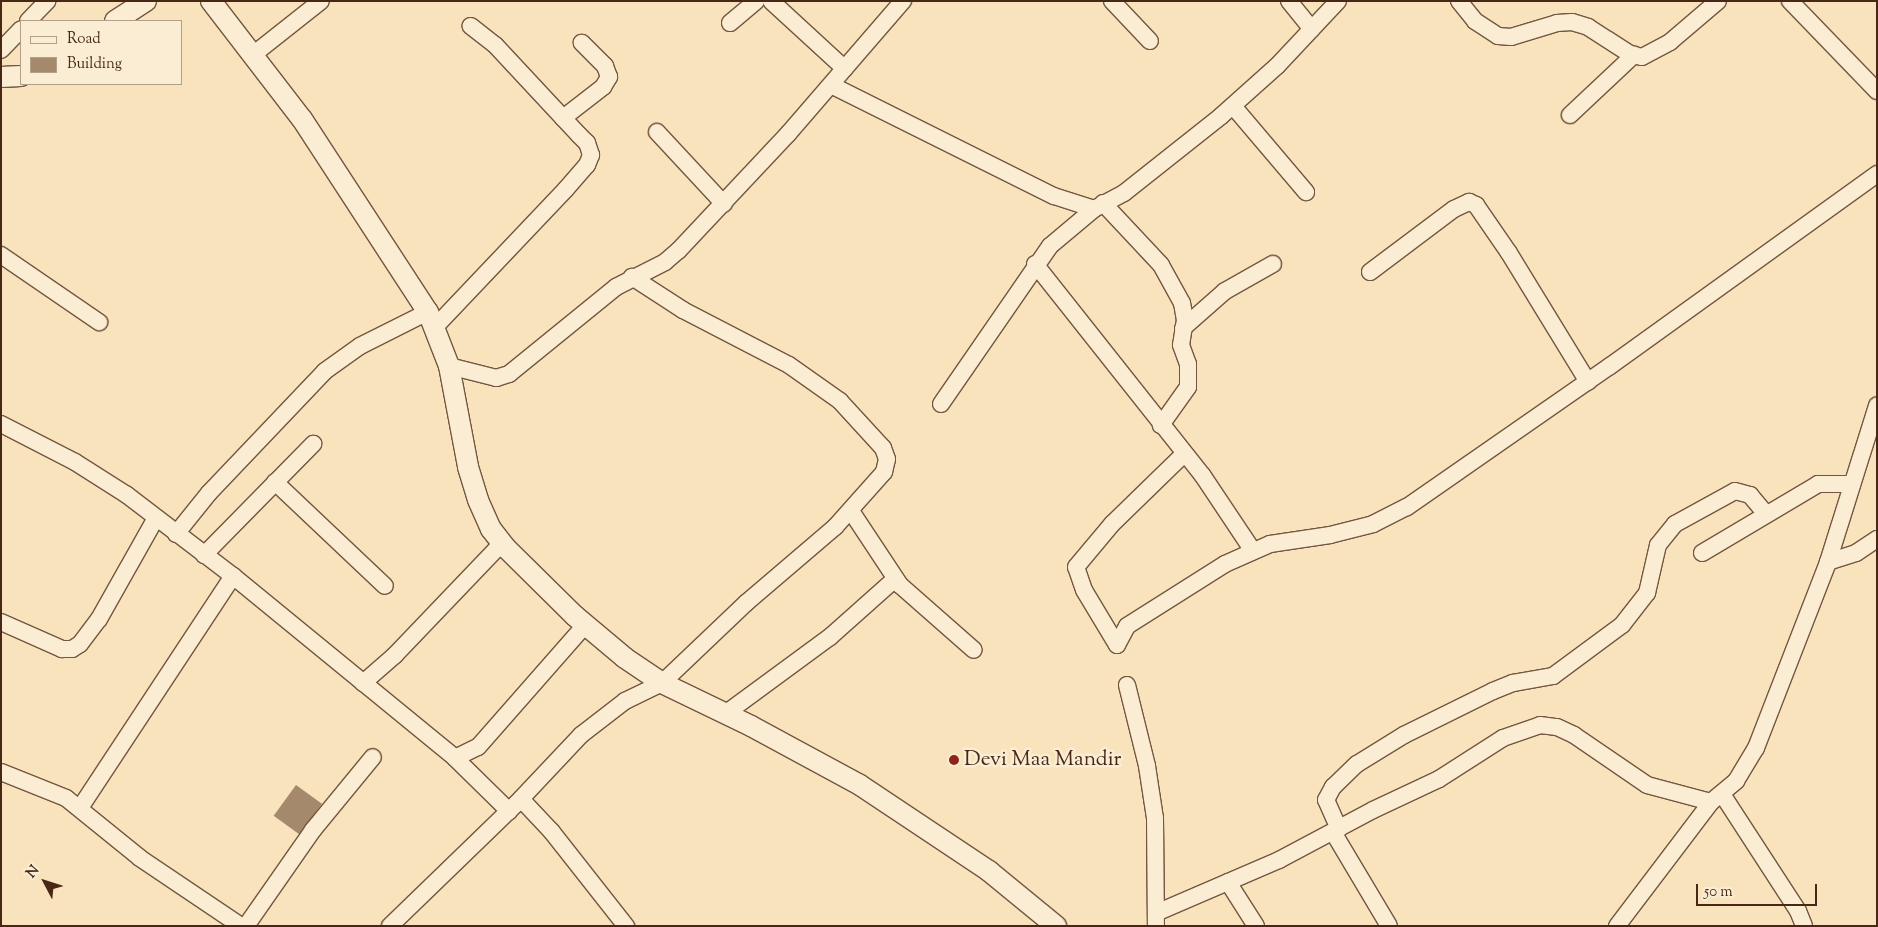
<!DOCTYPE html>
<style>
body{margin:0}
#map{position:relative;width:1878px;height:927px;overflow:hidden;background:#f8e3bc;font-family:"Sorts Mill Goudy",serif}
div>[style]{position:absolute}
.building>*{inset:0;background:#a4896d;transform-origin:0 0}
.roads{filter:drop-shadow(1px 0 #745640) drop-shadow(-1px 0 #745640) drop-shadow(0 1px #745640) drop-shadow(0 -1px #745640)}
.minor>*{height:16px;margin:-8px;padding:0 8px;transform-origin:8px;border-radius:8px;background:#faedd3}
.tertiary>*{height:20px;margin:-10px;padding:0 10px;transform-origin:10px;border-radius:10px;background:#faedd3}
.dots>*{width:14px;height:14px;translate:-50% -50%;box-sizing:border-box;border:2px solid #faedd3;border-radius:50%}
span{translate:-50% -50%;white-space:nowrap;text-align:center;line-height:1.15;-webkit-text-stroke:5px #faedd3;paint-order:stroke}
.poi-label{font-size:21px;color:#482717}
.left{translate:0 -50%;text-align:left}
.frame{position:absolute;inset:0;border:2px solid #482717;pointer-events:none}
.legend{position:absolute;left:20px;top:20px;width:162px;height:65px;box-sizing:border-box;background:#faedd3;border:1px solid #b39e88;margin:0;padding:6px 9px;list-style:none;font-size:15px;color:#482717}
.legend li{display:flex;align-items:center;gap:10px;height:25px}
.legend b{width:25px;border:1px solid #b39e88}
.north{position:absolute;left:20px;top:857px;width:50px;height:50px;-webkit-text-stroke:4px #faedd3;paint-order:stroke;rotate:310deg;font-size:14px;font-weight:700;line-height:20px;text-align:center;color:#482717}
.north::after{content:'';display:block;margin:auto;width:18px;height:22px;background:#482717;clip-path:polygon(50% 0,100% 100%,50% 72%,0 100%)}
.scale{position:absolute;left:1696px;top:884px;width:121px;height:22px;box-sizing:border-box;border:2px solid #482717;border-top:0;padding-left:6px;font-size:15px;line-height:18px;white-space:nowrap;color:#482717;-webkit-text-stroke:4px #faedd3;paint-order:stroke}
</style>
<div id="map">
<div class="building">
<i style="left:296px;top:785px;width:32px;height:38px;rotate:36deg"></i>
</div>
<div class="roads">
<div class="minor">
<i style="left:771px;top:1px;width:100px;rotate:42.6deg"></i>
<i style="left:1112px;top:1px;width:55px;rotate:46.5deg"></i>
<i style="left:1289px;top:1px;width:36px;rotate:51deg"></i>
<i style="left:1459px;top:1px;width:26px;rotate:51deg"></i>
<i style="left:1475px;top:21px;width:27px;rotate:33deg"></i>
<i style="left:1498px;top:36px;width:13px;rotate:4deg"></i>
<i style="left:1511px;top:37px;width:48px;rotate:-16.9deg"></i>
<i style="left:1557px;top:23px;width:15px;rotate:-4deg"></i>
<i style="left:1572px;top:22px;width:17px;rotate:17deg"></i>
<i style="left:1588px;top:27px;width:50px;rotate:32.7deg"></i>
<i style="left:1630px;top:54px;width:12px;rotate:14deg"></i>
<i style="left:1642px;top:57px;width:32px;rotate:-28deg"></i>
<i style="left:1670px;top:42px;width:63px;rotate:-40.5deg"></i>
<i style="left:1790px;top:1px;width:125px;rotate:46deg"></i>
<i style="left:28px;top:21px;width:28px;rotate:-46deg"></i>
<i style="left:730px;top:23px;width:34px;rotate:-40deg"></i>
<i style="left:1px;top:50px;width:29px;rotate:-46deg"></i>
<i style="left:254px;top:54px;width:85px;rotate:-38.3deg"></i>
<i style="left:831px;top:85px;width:249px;rotate:26.5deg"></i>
<i style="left:1054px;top:196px;width:42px;rotate:18deg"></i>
<i style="left:1094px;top:209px;width:34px;rotate:-28deg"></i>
<i style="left:1124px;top:193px;width:124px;rotate:-38.4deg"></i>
<i style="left:1221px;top:116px;width:75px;rotate:-41.8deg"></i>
<i style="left:1277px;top:66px;width:89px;rotate:-46.8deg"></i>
<i style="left:1233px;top:106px;width:113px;rotate:49.7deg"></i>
<i style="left:1570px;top:115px;width:88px;rotate:-43.2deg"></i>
<i style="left:563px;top:118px;width:51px;rotate:-37.8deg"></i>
<i style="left:603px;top:87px;width:12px;rotate:-59deg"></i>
<i style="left:609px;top:77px;width:12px;rotate:-110deg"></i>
<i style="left:605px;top:66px;width:33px;rotate:-135deg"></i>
<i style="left:657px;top:132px;width:98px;rotate:47.1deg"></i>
<i style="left:1103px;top:203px;width:85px;rotate:46.9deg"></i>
<i style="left:1161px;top:265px;width:43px;rotate:61.1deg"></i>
<i style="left:1182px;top:303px;width:17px;rotate:80deg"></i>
<i style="left:1185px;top:320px;width:25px;rotate:99deg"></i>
<i style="left:1181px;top:345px;width:20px;rotate:70deg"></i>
<i style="left:1188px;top:364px;width:23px;rotate:90deg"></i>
<i style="left:1188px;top:387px;width:47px;rotate:125.4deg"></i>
<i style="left:1px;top:255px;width:119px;rotate:34.4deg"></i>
<i style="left:1035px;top:264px;width:270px;rotate:51.6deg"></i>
<i style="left:1203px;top:476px;width:90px;rotate:56.3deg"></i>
<i style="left:1370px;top:272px;width:105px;rotate:-36.9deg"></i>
<i style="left:1454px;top:209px;width:17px;rotate:-25deg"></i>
<i style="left:1469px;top:202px;width:8px;rotate:23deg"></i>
<i style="left:1476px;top:205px;width:58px;rotate:55.5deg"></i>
<i style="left:1509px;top:253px;width:151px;rotate:58.5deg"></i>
<i style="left:435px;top:327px;width:190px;rotate:-46.5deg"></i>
<i style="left:566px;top:189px;width:32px;rotate:-49deg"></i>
<i style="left:587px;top:165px;width:11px;rotate:-68deg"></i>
<i style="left:591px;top:155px;width:13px;rotate:-108deg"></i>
<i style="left:587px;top:143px;width:11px;rotate:-135deg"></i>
<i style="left:579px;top:135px;width:123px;rotate:-133deg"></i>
<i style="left:495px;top:45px;width:31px;rotate:-142deg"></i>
<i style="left:1183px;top:328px;width:56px;rotate:-41.4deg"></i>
<i style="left:1225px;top:291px;width:55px;rotate:-29.4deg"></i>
<i style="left:449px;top:366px;width:49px;rotate:14.3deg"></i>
<i style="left:496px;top:378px;width:14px;rotate:-17deg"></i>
<i style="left:509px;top:374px;width:138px;rotate:-39.1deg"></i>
<i style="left:616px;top:287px;width:55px;rotate:-27deg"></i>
<i style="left:665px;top:262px;width:18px;rotate:-41deg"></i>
<i style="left:679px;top:250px;width:159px;rotate:-46.8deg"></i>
<i style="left:788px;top:134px;width:176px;rotate:-49.2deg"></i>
<i style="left:941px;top:404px;width:192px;rotate:-55.4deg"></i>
<i style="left:1050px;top:246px;width:57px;rotate:-40.1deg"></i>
<i style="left:1px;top:424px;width:83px;rotate:27.2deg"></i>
<i style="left:75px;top:462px;width:62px;rotate:32.4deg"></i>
<i style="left:127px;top:495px;width:133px;rotate:37.4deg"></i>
<i style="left:233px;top:576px;width:287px;rotate:39.3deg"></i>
<i style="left:455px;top:758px;width:25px;rotate:-26deg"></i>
<i style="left:478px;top:747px;width:162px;rotate:-48.7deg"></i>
<i style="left:275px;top:482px;width:151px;rotate:43.4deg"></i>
<i style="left:851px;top:511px;width:89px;rotate:56.5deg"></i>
<i style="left:900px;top:585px;width:98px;rotate:41.3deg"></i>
<i style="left:176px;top:534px;width:53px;rotate:-51.2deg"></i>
<i style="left:209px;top:493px;width:168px;rotate:-46.4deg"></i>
<i style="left:325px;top:371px;width:43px;rotate:-35.5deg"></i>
<i style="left:360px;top:346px;width:76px;rotate:-26.6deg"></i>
<i style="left:1702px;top:553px;width:135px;rotate:-30.7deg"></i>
<i style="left:1818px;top:484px;width:34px"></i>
<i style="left:204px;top:555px;width:156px;rotate:-45.5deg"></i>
<i style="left:1828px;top:562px;width:29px;rotate:-18deg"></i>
<i style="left:1856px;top:553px;width:25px;rotate:-34deg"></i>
<i style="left:1px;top:622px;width:67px;rotate:23.9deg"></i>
<i style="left:62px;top:649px;width:10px"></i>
<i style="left:72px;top:649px;width:9px;rotate:-32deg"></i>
<i style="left:80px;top:644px;width:31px;rotate:-53deg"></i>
<i style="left:99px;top:619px;width:116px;rotate:-60.6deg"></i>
<i style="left:1117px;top:645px;width:21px;rotate:-62deg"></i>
<i style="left:1127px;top:626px;width:116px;rotate:-32.3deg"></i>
<i style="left:1225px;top:564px;width:49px;rotate:-24deg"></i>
<i style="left:1270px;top:544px;width:61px;rotate:-8.5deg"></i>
<i style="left:1330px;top:535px;width:44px;rotate:-14.3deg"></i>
<i style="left:1373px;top:524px;width:38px;rotate:-27deg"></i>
<i style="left:1407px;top:507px;width:247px;rotate:-34.8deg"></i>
<i style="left:1610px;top:366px;width:329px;rotate:-35.7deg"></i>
<i style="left:1117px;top:645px;width:64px;rotate:-121deg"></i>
<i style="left:1084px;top:590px;width:24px;rotate:-109deg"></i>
<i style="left:1076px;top:567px;width:56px;rotate:-50.1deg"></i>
<i style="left:1112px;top:524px;width:100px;rotate:-44.2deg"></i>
<i style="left:363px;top:683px;width:43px;rotate:-41.2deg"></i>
<i style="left:395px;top:655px;width:155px;rotate:-46.3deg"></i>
<i style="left:1127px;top:685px;width:83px;rotate:76.1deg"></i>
<i style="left:1147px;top:766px;width:53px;rotate:81.3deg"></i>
<i style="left:1155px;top:818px;width:108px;rotate:89.5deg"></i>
<i style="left:725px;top:714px;width:130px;rotate:-36.3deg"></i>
<i style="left:830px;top:637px;width:87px;rotate:-41.7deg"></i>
<i style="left:455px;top:758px;width:76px;rotate:44.5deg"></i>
<i style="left:1px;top:772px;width:70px;rotate:21.8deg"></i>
<i style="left:66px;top:798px;width:95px;rotate:39deg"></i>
<i style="left:140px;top:858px;width:122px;rotate:34deg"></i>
<i style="left:1722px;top:794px;width:140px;rotate:57deg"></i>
<i style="left:1798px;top:911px;width:16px;rotate:68deg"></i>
<i style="left:521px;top:799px;width:45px;rotate:46.8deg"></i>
<i style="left:552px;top:832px;width:120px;rotate:51.8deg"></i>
<i style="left:80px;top:808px;width:278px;rotate:-56.6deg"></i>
<i style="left:1339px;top:829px;width:32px;rotate:-114deg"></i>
<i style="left:1326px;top:800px;width:15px;rotate:-62deg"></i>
<i style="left:1333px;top:787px;width:33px;rotate:-44deg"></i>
<i style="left:1357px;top:764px;width:55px;rotate:-31.7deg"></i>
<i style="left:1404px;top:735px;width:99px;rotate:-26.3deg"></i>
<i style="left:1493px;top:691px;width:22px;rotate:-22deg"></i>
<i style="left:1513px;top:683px;width:41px;rotate:-9.9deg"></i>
<i style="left:1553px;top:676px;width:86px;rotate:-36.5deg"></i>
<i style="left:1622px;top:625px;width:41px;rotate:-52deg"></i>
<i style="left:1647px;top:593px;width:49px;rotate:-77.1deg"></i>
<i style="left:1658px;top:545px;width:27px;rotate:-51deg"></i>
<i style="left:1675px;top:524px;width:68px;rotate:-28.8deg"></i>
<i style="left:1735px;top:491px;width:16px;rotate:15deg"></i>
<i style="left:1750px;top:495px;width:25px;rotate:50deg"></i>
<i style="left:1333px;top:832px;width:109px;rotate:59.2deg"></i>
<i style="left:1228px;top:882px;width:52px;rotate:57.5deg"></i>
<i style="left:1156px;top:913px;width:134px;rotate:-23.3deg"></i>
<i style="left:1279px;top:860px;width:106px;rotate:-28deg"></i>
<i style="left:1373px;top:810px;width:73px;rotate:-25.2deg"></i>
<i style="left:1439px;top:779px;width:76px;rotate:-32.6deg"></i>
<i style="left:1503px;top:738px;width:39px;rotate:-19deg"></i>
<i style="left:1540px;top:725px;width:17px;rotate:7deg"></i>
<i style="left:1557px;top:727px;width:19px;rotate:25deg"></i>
<i style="left:1574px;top:735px;width:88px;rotate:34.4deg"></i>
<i style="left:1647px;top:785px;width:66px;rotate:14.9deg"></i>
<i style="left:246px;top:926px;width:117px;rotate:-55.1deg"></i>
<i style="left:313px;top:830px;width:94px;rotate:-50.6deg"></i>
<i style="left:390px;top:926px;width:175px;rotate:-44.1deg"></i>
<i style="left:516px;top:804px;width:95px;rotate:-46.7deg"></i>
<i style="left:581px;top:735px;width:56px;rotate:-37.7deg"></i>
<i style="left:625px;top:701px;width:41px;rotate:-25.9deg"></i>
<i style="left:662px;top:683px;width:116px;rotate:-43.6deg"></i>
<i style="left:746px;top:603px;width:117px;rotate:-40.5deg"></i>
<i style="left:835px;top:527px;width:74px;rotate:-48.3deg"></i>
<i style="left:884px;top:472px;width:13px;rotate:-77deg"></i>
<i style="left:887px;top:459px;width:12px;rotate:-110deg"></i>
<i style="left:883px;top:448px;width:64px;rotate:-132.5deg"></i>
<i style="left:840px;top:401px;width:62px;rotate:-144.8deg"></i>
<i style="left:789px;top:365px;width:119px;rotate:-152.6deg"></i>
<i style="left:683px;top:310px;width:61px;rotate:-147.1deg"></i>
<i style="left:1617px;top:926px;width:156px;rotate:-52.8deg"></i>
<i style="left:1711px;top:802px;width:33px;rotate:-40deg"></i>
<i style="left:1736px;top:781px;width:39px;rotate:-59deg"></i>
<i style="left:1756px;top:748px;width:199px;rotate:-68.8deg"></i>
<i style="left:1828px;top:562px;width:164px;rotate:-72.6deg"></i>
</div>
<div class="tertiary">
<i style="left:211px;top:1px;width:149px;rotate:52.4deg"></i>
<i style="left:302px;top:119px;width:230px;rotate:56.9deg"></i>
<i style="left:428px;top:312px;width:58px;rotate:68.7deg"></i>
<i style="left:449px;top:366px;width:103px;rotate:79.3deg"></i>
<i style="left:468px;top:467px;width:34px;rotate:73deg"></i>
<i style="left:478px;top:500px;width:32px;rotate:66deg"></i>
<i style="left:491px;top:529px;width:24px;rotate:52deg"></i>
<i style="left:506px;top:548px;width:97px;rotate:44.6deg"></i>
<i style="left:575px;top:616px;width:65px;rotate:40deg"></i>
<i style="left:625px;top:658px;width:45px;rotate:34deg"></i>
<i style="left:662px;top:683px;width:99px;rotate:25.8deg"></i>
<i style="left:751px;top:726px;width:124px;rotate:28.4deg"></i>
<i style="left:860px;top:785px;width:155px;rotate:33.7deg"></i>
<i style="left:989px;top:871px;width:87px;rotate:39.4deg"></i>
<i style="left:115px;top:21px;width:37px;rotate:-33deg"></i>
<i style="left:1px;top:77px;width:20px;rotate:-3deg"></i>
</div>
</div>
<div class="dots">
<i style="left:954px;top:760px;background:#8f2418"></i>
</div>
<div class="poi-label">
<span class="left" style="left:964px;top:760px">Devi Maa Mandir</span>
</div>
<div class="frame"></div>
<ul class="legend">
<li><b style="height:6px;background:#faedd3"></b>Road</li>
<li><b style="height:14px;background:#a4896d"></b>Building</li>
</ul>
<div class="north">N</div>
<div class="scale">50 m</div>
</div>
